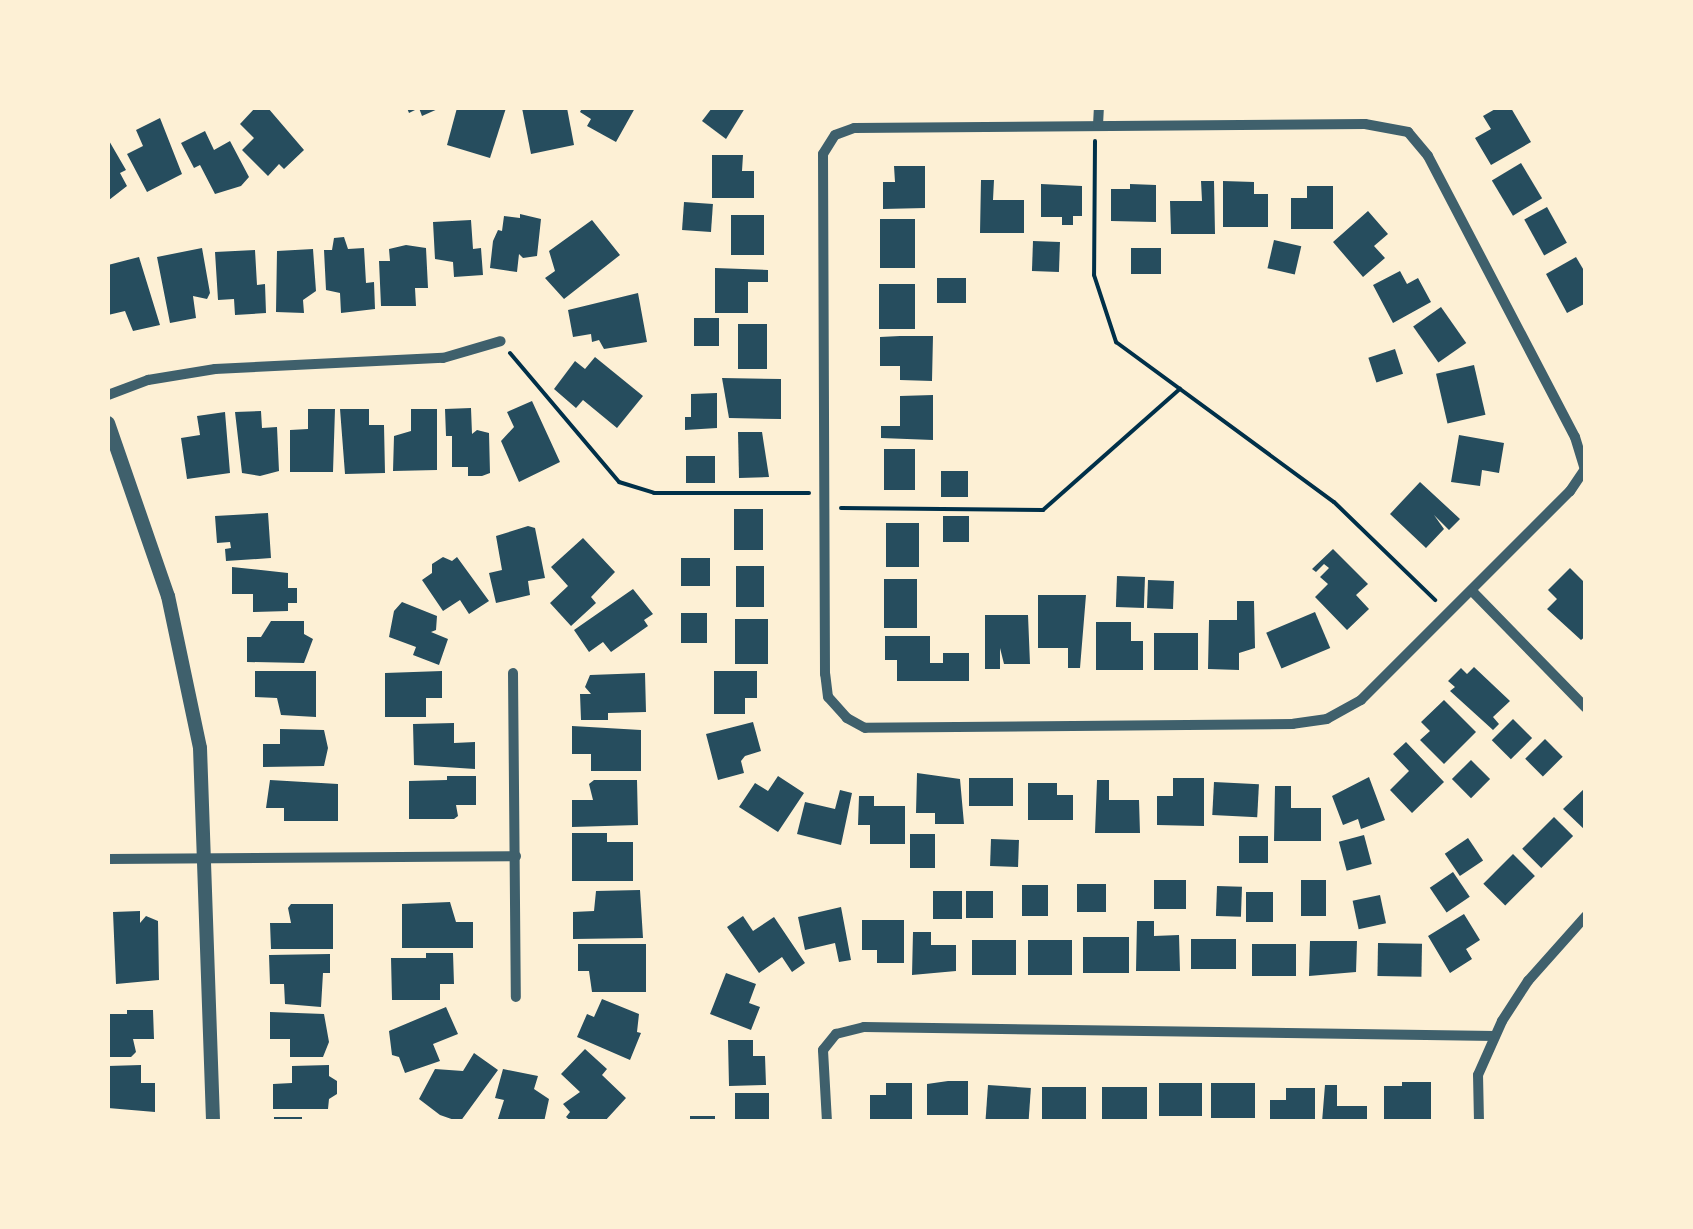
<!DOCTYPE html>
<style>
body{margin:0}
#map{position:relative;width:1693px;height:1229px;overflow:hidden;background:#fdf0d5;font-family:Commissioner,sans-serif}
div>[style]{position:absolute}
.building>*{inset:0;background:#264d5e;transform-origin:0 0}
.path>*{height:4px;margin:-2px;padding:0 2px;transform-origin:2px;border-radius:2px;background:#003049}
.minor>*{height:10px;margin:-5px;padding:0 5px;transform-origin:5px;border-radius:5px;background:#3f606c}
.tertiary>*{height:14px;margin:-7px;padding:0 7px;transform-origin:7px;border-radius:7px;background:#3f606c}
span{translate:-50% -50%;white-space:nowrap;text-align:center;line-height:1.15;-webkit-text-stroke:10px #fdf0d5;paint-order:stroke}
.frame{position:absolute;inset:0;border:110px solid #fdf0d5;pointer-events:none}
</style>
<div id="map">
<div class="building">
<i style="clip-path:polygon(255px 108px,268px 108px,304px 150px,284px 169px,279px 164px,268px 176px,242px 150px,254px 138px,240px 124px)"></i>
<i style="clip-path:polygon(407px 108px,440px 108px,422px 116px,419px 108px,409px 113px)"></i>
<i style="clip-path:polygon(457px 108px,506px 108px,490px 158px,447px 145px)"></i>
<i style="clip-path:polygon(522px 108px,567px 108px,574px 145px,531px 154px)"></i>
<i style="clip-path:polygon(582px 108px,635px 108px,616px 142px,587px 126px,591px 119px,580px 112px)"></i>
<i style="clip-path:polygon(712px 108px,745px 108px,726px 139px,702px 121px)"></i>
<i style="clip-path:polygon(1497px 108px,1511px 108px,1531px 142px,1491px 165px,1475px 138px,1491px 129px,1483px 116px)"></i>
<i style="clip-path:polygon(160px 118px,182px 174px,147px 192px,127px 154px,143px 146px,136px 130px)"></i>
<i style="clip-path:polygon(205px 131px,214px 150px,230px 141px,249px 177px,241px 186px,215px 194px,200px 165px,194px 168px,181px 143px)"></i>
<i style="clip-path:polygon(108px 139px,126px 170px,120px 173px,127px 186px,109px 200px)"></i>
<i style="clip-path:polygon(712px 155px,743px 155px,742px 171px,754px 171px,754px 198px,712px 198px)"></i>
<i style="left:1521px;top:163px;width:41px;height:34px;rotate:59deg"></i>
<i style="clip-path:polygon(894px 166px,925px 166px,925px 208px,883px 209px,883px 182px,895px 182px)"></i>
<i style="clip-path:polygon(981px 180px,994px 180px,993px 200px,1024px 200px,1024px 233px,980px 233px)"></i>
<i style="clip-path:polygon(1201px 181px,1214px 181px,1215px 234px,1171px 234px,1170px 201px,1202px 201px)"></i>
<i style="clip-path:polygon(1223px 181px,1254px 182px,1254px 194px,1268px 194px,1268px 227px,1223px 227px)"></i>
<i style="clip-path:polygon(1041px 184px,1082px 186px,1082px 216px,1073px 216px,1073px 225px,1062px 225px,1062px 217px,1041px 217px)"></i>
<i style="clip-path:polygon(1130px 184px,1156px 185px,1156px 222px,1111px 221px,1111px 189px,1130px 189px)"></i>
<i style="clip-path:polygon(1307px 186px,1333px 186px,1333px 229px,1291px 229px,1291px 198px,1307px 198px)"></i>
<i style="left:684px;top:202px;width:29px;height:28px;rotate:4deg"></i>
<i style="left:1547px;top:207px;width:41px;height:26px;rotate:61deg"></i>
<i style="clip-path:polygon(1368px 211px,1388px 234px,1374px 246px,1385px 258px,1363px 277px,1333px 242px)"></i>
<i style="clip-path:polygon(520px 214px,541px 219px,537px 256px,523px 258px,519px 254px,517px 272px,490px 268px,493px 241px,498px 230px,502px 231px,504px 216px,520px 218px)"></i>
<i style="left:731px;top:215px;width:33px;height:40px"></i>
<i style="left:880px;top:219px;width:35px;height:49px"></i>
<i style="clip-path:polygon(471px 220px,473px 249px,481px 248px,483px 275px,454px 277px,453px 262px,435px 259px,433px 222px)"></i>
<i style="clip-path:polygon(592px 220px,620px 255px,564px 299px,545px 278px,555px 271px,549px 251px)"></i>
<i style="clip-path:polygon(344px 237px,348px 249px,364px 248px,366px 283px,374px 282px,375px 309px,341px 313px,340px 293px,326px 290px,324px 250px,332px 250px,334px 238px)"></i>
<i style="left:1274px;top:240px;width:28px;height:29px;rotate:13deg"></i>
<i style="left:1033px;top:241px;width:27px;height:30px;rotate:2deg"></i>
<i style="clip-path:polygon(406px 245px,426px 248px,428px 288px,415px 288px,416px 306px,381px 306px,379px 261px,390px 261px,389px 249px)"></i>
<i style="clip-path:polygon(202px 248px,210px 293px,207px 299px,193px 296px,196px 318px,170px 323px,157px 257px)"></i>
<i style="left:1131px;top:248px;width:30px;height:26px"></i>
<i style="clip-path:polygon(313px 249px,316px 291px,303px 300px,304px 313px,276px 312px,277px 251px)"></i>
<i style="clip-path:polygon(255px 250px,257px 285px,265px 284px,266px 313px,235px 315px,234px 299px,218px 300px,215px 252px)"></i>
<i style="clip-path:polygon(139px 257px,160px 325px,133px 331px,125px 311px,108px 315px,108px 265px)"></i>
<i style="clip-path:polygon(1576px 257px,1586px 274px,1586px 303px,1567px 313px,1546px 274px)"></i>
<i style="clip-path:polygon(715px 268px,768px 270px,768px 282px,748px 282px,748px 313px,715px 313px)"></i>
<i style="clip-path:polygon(1400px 271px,1407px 284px,1418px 278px,1431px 302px,1393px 323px,1373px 285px)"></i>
<i style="left:937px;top:278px;width:29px;height:25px"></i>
<i style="left:879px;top:284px;width:36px;height:45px"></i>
<i style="clip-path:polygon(638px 293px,647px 342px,604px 349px,599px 340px,592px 342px,591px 334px,573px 337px,568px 310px)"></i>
<i style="left:1441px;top:307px;width:44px;height:34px;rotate:55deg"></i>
<i style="left:694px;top:318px;width:25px;height:28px"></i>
<i style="left:738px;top:324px;width:29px;height:45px"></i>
<i style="clip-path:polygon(900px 336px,933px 336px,932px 381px,900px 380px,900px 366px,880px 366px,880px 337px)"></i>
<i style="left:1395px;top:349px;width:26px;height:28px;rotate:72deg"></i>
<i style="clip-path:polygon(595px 357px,643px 396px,617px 428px,583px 400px,576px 408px,554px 389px,575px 361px,585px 369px)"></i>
<i style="left:1474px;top:365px;width:51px;height:39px;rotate:77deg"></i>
<i style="clip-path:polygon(722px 378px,781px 379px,781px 419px,729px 418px)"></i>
<i style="clip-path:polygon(717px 393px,717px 428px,685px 430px,685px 417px,691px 417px,691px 394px)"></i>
<i style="clip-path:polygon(933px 395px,933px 440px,881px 438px,881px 426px,900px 426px,900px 396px)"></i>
<i style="clip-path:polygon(532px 401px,560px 462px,519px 482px,501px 441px,514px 427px,507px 412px)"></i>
<i style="clip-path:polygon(471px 408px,472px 434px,477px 430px,489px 433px,490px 473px,482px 476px,468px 476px,468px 467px,452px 467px,452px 436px,446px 436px,445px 409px)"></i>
<i style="clip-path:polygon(308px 409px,335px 409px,333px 472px,290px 472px,290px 430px,308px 429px)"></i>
<i style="clip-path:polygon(340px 409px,369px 409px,369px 425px,384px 425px,385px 473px,345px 474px)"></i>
<i style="clip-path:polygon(411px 409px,437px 409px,437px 470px,393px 471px,394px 436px,411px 431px)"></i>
<i style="clip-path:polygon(261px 411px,262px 428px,277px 427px,279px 471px,260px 476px,242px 473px,235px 412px)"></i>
<i style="clip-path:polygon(225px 412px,230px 473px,187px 479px,181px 438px,200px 435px,197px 416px)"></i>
<i style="clip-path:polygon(738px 432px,762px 432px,769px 477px,739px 478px)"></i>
<i style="clip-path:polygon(1459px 435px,1504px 443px,1499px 473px,1482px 470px,1480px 486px,1451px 482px)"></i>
<i style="left:915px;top:449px;width:41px;height:31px;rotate:90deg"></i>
<i style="left:686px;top:456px;width:29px;height:27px"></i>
<i style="left:941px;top:471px;width:27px;height:26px"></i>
<i style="clip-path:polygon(1420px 482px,1460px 519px,1449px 530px,1434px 515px,1444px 529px,1426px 548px,1390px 514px)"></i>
<i style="left:734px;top:509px;width:29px;height:41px"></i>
<i style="clip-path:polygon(268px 513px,271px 558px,226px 561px,225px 549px,231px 548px,230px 542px,217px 543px,215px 516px)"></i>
<i style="left:943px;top:516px;width:26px;height:26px"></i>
<i style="left:886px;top:523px;width:33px;height:44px"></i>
<i style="clip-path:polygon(528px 526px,535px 528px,545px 578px,528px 581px,530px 595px,496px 603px,489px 573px,502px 570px,496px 536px)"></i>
<i style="clip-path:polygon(583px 538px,615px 572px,591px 597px,596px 603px,571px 626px,550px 603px,568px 586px,551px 567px)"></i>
<i style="clip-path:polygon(1333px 549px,1368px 584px,1356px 595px,1369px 609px,1347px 630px,1315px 597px,1328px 584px,1320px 577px,1329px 568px,1324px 564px,1316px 572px,1312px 569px)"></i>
<i style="clip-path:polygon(443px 557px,452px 561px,457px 557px,489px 601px,469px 614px,460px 600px,443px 611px,422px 580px,432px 573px,432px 564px)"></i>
<i style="left:681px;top:558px;width:29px;height:28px"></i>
<i style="left:736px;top:566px;width:28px;height:41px"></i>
<i style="clip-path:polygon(232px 567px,288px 573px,288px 588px,297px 588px,297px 603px,288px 603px,288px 611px,253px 612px,253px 594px,232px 594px)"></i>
<i style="clip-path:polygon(1570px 568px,1586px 584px,1586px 636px,1581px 640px,1547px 609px,1557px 599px,1548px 590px)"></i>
<i style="left:1117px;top:576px;width:28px;height:31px;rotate:2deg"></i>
<i style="left:884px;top:579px;width:33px;height:49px"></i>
<i style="left:1148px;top:580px;width:26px;height:28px;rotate:2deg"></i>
<i style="clip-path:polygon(633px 589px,653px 614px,644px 620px,648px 626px,611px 652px,603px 642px,589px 652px,574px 630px)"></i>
<i style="clip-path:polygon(1038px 595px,1086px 595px,1080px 668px,1068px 668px,1068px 648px,1038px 648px)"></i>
<i style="clip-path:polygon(1237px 601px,1254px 601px,1255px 648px,1239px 653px,1239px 670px,1208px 669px,1209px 620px,1237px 620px)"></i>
<i style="clip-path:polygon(402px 602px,437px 616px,436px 630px,431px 632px,448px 639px,439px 665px,413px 655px,416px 647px,389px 637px,394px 611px)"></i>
<i style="left:1315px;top:612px;width:39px;height:53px;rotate:67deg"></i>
<i style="left:707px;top:613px;width:30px;height:26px;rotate:90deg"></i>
<i style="clip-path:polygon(985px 615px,1028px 615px,1030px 664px,1004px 664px,1000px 648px,1000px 669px,985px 669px)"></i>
<i style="left:735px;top:619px;width:33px;height:45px"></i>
<i style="clip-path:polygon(271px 621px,304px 621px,304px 634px,313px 639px,304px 663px,247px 662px,247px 637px,261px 637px)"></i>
<i style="clip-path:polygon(1096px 622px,1131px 622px,1131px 641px,1143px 641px,1143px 670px,1096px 670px)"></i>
<i style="left:1154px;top:633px;width:44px;height:37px"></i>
<i style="clip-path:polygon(885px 636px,930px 636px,930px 663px,943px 663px,943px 653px,969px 653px,969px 681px,897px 681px,897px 660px,885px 660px)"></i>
<i style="clip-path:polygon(1474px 667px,1510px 701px,1493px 717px,1499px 724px,1493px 730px,1450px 691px,1455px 687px,1448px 681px,1461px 668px,1467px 674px)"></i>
<i style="clip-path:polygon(255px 671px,316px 671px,316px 717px,281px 715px,277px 698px,255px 697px)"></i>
<i style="clip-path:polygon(442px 671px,442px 698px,426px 698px,426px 717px,385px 717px,385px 673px)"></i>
<i style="clip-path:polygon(714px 671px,757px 671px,757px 698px,745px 698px,745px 714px,714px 714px)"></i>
<i style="clip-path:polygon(645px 673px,646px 712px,608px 713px,608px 720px,581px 720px,580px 694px,591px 694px,585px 687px,590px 675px)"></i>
<i style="clip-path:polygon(1444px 700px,1476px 732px,1444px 764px,1420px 740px,1430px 731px,1421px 722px)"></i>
<i style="left:1513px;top:719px;width:27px;height:30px;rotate:45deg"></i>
<i style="clip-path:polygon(753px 722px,761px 751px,745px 756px,741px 761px,744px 773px,718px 780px,706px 734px)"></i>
<i style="clip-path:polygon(454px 723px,454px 743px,475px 742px,475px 769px,414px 765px,413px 724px)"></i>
<i style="clip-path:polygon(572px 726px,641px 730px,641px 771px,591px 771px,591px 754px,572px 754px)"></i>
<i style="clip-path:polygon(280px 729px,324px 730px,328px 748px,324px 766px,263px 767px,263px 744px,280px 744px)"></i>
<i style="left:1545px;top:739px;width:25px;height:28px;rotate:45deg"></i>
<i style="clip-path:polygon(1406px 742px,1444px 782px,1412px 813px,1390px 790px,1409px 771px,1393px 754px)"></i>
<i style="left:1471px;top:760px;width:27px;height:27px;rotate:45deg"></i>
<i style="clip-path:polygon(917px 773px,960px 779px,964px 824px,935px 824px,935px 813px,916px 813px)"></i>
<i style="clip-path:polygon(447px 776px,476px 776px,476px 805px,456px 805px,458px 816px,454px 819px,409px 819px,409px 781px,447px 780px)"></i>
<i style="clip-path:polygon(778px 776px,804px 793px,778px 832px,739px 807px,755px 783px,768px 791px)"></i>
<i style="clip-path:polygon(1369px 777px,1385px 820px,1361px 829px,1358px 819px,1343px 825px,1332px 796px)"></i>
<i style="left:969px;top:778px;width:44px;height:28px"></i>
<i style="clip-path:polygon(1173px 778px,1204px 778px,1204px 826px,1157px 825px,1157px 796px,1173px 796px)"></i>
<i style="clip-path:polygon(270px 780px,338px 784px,338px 821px,284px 821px,284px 808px,266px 808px)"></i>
<i style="clip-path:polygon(594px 780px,637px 780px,638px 825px,572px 827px,572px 800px,593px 800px,589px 784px)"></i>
<i style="clip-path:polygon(1097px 780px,1109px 780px,1109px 800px,1139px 800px,1140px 833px,1095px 833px)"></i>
<i style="left:1214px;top:782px;width:45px;height:33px;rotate:3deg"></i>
<i style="clip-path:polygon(1028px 783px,1057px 783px,1057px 795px,1073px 795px,1073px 820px,1028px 820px)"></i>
<i style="clip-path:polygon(1275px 786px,1291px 786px,1291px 808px,1321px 808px,1321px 841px,1274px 841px)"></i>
<i style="clip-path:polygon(1586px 787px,1586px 831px,1563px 809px)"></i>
<i style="clip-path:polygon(840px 790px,852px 793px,841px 845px,797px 834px,805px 802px,835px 809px)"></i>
<i style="clip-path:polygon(859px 796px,874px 796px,874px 806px,905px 806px,905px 844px,870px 844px,870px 825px,858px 825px)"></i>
<i style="left:1554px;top:817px;width:27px;height:45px;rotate:45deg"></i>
<i style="clip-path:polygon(572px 833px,607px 833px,607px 842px,633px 842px,633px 881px,572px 881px)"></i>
<i style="left:910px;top:834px;width:25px;height:34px"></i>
<i style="left:1364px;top:835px;width:30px;height:26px;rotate:75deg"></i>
<i style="left:1239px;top:836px;width:29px;height:27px"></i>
<i style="left:1468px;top:838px;width:27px;height:28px;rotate:56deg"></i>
<i style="left:991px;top:839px;width:28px;height:27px;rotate:2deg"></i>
<i style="left:1513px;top:854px;width:31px;height:42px;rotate:45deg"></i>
<i style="left:1453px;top:872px;width:30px;height:28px;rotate:56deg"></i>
<i style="left:1154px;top:880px;width:32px;height:29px"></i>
<i style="left:1301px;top:880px;width:25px;height:36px"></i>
<i style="left:1077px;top:884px;width:29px;height:28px"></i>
<i style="left:1022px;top:885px;width:26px;height:31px"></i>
<i style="left:1217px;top:886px;width:25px;height:30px;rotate:2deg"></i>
<i style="clip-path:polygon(640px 890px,643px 938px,573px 939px,573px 912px,594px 911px,596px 891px)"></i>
<i style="left:933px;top:891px;width:29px;height:28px"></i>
<i style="left:966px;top:891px;width:27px;height:27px"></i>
<i style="left:1246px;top:892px;width:27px;height:30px"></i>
<i style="left:1380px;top:895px;width:29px;height:28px;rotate:78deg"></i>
<i style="clip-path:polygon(450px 902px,456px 922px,473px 922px,473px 948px,402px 948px,402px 904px)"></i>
<i style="clip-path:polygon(291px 904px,333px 904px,333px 949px,271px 949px,270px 923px,291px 923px,288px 908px)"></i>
<i style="clip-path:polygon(841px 907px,851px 960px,839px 962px,835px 943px,805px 950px,798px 917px)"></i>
<i style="clip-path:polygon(140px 911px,140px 923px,146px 916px,158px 921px,159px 980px,116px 984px,113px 912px)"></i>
<i style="clip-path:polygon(1464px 914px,1480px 940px,1466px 949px,1472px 959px,1450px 973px,1428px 936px)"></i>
<i style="clip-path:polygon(743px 916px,753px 931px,774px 917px,805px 963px,792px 972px,782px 957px,759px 973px,727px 927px)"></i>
<i style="clip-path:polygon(862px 920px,904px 920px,904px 963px,877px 963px,877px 950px,862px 950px)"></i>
<i style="clip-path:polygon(1137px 921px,1154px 921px,1154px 936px,1179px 935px,1180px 971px,1136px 971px)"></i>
<i style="clip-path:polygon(913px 932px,931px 932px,931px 945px,956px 945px,956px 971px,912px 975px)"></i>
<i style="left:1083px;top:937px;width:46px;height:36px"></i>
<i style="left:1191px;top:939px;width:45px;height:30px"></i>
<i style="left:972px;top:940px;width:44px;height:35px"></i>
<i style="left:1028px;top:940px;width:44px;height:35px"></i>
<i style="clip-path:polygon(1310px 941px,1357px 941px,1356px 972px,1309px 976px)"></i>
<i style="left:1378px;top:943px;width:44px;height:33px;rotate:1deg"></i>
<i style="clip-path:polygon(578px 944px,646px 944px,646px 992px,592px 992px,589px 971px,578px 971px)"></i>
<i style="left:1252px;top:944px;width:44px;height:32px"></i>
<i style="clip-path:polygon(426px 953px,453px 953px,454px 984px,440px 984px,440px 1000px,392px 1000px,391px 958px,426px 958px)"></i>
<i style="clip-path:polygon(330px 954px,330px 973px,323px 973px,321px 1007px,285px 1004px,284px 984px,270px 984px,269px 955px)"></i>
<i style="clip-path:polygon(726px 973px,756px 984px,749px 1003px,760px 1007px,751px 1030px,710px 1014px)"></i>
<i style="clip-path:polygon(602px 999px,639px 1014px,637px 1032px,641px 1033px,630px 1060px,577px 1037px,587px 1014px,594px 1017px)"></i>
<i style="clip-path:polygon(446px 1007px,458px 1034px,433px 1044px,440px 1061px,405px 1073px,399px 1057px,392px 1055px,389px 1031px)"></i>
<i style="clip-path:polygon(127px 1010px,153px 1010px,154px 1039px,133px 1039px,136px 1052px,131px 1057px,108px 1057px,108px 1014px,127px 1014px)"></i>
<i style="clip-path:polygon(270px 1012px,324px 1014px,329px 1042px,323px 1057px,290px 1057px,290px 1039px,270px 1039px)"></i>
<i style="clip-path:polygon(728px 1040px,753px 1040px,753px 1056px,765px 1056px,766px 1085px,729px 1086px)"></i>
<i style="clip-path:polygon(585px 1049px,607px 1069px,602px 1075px,626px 1098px,604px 1122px,572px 1122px,566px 1117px,570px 1112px,563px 1104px,580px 1092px,561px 1074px)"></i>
<i style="clip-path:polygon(474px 1053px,498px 1070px,460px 1122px,440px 1115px,419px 1099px,435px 1069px,463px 1071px)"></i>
<i style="clip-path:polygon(141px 1065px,141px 1083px,155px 1083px,155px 1112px,108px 1108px,108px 1066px)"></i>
<i style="clip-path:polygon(329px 1065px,329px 1076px,337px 1081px,337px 1094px,329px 1099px,328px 1109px,273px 1109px,273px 1084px,292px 1083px,292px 1066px)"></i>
<i style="clip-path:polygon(503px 1069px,538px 1076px,534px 1089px,549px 1099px,544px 1122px,497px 1122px,504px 1100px,495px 1098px)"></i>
<i style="clip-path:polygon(948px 1081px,968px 1081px,968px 1115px,927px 1115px,927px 1084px)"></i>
<i style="clip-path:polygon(1402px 1082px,1431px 1082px,1431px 1122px,1384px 1119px,1384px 1086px,1402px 1086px)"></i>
<i style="clip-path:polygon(886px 1083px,912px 1083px,912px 1122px,870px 1122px,870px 1095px,886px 1095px)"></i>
<i style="left:1202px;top:1083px;width:33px;height:43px;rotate:90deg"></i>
<i style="left:1211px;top:1083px;width:44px;height:35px"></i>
<i style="left:988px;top:1085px;width:43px;height:36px;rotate:4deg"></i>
<i style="clip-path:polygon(1325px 1085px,1337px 1085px,1337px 1106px,1367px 1106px,1367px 1122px,1322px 1122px)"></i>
<i style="left:1086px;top:1087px;width:35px;height:44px;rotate:90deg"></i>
<i style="left:1102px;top:1087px;width:45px;height:35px"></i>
<i style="clip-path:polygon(1286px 1088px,1315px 1088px,1315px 1122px,1270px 1122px,1270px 1100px,1286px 1100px)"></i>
<i style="left:735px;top:1093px;width:34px;height:29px"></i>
<i style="left:690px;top:1116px;width:25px;height:6px"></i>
<i style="left:274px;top:1117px;width:28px;height:5px"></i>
</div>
<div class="path">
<i style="left:1095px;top:141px;width:134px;rotate:90.4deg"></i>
<i style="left:1094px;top:275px;width:71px;rotate:71.8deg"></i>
<i style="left:1116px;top:342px;width:270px;rotate:36.3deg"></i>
<i style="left:1334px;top:502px;width:141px;rotate:44.1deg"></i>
<i style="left:510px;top:353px;width:169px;rotate:49.8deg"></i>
<i style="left:619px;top:482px;width:37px;rotate:17deg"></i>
<i style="left:654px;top:493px;width:155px"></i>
<i style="left:841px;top:508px;width:202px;rotate:0.6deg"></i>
<i style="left:1043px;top:510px;width:183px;rotate:-41.5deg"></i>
</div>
<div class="minor">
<i style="left:1365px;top:124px;width:44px;rotate:10.5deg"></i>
<i style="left:1408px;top:132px;width:31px;rotate:50deg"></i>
<i style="left:1428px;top:156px;width:317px;rotate:62.4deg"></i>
<i style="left:1575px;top:437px;width:34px;rotate:73deg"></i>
<i style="left:1585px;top:469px;width:27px;rotate:124deg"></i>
<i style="left:1570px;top:491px;width:296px;rotate:135deg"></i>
<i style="left:1361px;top:700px;width:39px;rotate:151deg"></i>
<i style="left:1327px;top:719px;width:34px;rotate:172deg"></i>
<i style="left:1293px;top:724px;width:428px;rotate:179.5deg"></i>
<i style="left:865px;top:728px;width:21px;rotate:-151deg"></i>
<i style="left:847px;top:718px;width:28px;rotate:-132deg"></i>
<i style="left:828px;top:697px;width:23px;rotate:-97deg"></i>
<i style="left:825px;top:674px;width:520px;rotate:-90.22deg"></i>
<i style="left:823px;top:154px;width:22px;rotate:-58deg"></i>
<i style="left:835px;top:135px;width:20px;rotate:-20deg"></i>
<i style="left:854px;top:128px;width:511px;rotate:-0.45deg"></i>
<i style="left:1098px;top:125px;width:17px;rotate:-87deg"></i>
<i style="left:108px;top:395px;width:43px;rotate:-20.6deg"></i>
<i style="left:148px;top:380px;width:68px;rotate:-9.3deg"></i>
<i style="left:215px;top:369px;width:228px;rotate:-2.8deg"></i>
<i style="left:443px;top:358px;width:60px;rotate:-16.3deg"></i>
<i style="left:1472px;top:591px;width:163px;rotate:45.7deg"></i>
<i style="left:513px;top:673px;width:324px;rotate:89.5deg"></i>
<i style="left:108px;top:859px;width:408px;rotate:-0.4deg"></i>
<i style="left:827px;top:1122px;width:72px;rotate:-93.2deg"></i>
<i style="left:823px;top:1050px;width:21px;rotate:-51deg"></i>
<i style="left:836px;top:1034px;width:29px;rotate:-14deg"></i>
<i style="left:864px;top:1027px;width:631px;rotate:0.82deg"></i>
<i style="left:1479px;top:1122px;width:47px;rotate:-91.2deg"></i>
<i style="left:1478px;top:1075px;width:59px;rotate:-66deg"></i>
<i style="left:1502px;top:1021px;width:48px;rotate:-57deg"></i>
<i style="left:1528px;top:981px;width:87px;rotate:-48.3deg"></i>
</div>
<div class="tertiary">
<i style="left:108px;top:423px;width:183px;rotate:70.9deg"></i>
<i style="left:168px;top:596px;width:155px;rotate:78.1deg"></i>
<i style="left:200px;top:748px;width:374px;rotate:88deg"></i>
</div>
<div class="frame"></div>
</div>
